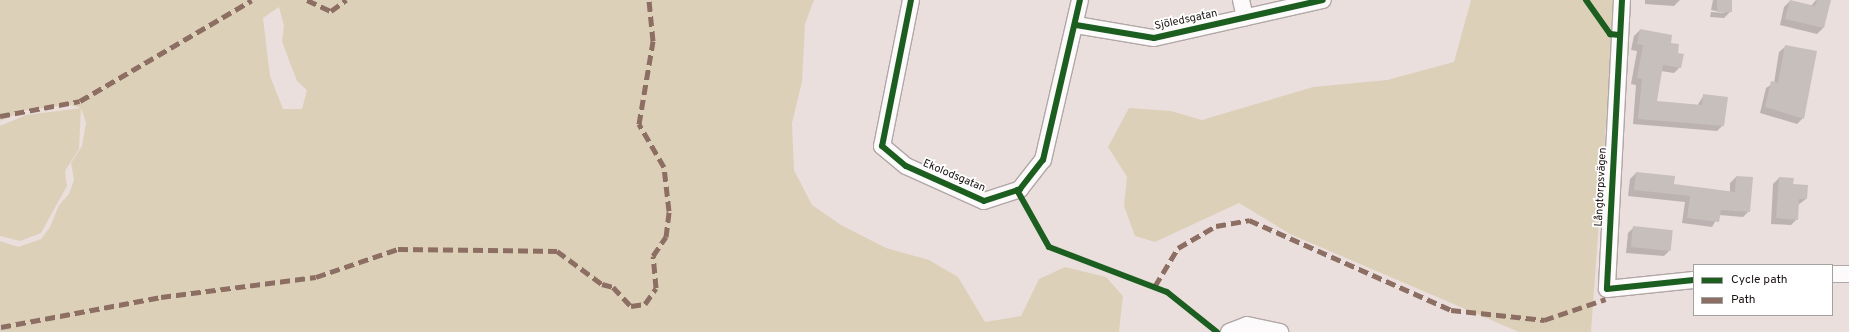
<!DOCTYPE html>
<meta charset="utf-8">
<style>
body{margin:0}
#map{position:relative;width:1849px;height:332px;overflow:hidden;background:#ebdfde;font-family:Overpass,sans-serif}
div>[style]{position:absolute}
.green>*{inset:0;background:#ddd0b9}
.shadow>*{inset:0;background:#0003}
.building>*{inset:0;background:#c7bfbc;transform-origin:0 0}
.path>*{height:2.5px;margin-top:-1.25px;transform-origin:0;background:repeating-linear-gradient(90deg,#cecbca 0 2px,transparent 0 4px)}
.roads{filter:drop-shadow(1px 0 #b0a7a6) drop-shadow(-1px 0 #b0a7a6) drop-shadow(0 1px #b0a7a6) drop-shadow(0 -1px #b0a7a6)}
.minor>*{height:16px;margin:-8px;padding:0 8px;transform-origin:8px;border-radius:8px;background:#fcfafa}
.quiet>*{height:5px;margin-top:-2.5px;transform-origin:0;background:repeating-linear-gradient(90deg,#8d6e63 0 10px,transparent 0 15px)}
.cycleway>*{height:6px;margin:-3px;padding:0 3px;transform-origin:3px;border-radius:3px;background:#1b5e20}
span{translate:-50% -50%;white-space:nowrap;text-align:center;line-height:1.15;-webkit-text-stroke:3.5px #fff;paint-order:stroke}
.street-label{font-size:11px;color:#1a1312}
.legend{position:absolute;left:1693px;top:264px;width:140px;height:52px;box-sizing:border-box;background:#fff;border:1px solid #a3a1a0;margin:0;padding:5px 7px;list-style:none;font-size:12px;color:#1a1312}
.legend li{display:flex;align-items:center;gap:8px;height:20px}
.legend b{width:20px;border:1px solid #a3a1a0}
</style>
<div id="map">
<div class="green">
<i style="clip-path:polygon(evenodd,0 0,814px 0,805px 24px,802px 82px,792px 123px,794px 170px,812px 205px,841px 225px,886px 248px,929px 260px,958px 277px,985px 322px,1021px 316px,1039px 279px,1065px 267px,1106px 277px,1123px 296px,1119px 332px,0 332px,0 241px,18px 247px,41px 239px,50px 227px,59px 205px,69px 194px,74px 180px,71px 163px,82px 146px,86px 123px,81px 108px,79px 149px,65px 171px,67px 186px,41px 233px,20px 241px,0 236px,0 126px,26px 115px,81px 108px,70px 105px,26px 110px,0 121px,0 0,279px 7px,284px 26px,282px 41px,290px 63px,297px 81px,307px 90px,302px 109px,283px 109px,270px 76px,263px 18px,279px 7px)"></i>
<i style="clip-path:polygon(1471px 0,1615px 0,1591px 332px,1519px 332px,1290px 234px,1239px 203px,1155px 242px,1135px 236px,1124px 206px,1127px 177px,1108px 147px,1129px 108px,1171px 111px,1202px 120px,1313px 87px,1387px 80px,1454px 62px)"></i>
</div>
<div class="shadow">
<i style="clip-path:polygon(1645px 0,1680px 0,1674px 6px,1645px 4px)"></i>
<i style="clip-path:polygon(1713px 0,1731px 0,1730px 12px,1724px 18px,1710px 17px,1711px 12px,1726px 13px,1711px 10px)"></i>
<i style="clip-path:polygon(1816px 0,1830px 1px,1823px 28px,1817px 34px,1780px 25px,1784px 7px,1790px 1px,1811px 6px)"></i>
<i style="clip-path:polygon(1640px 30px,1670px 44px,1680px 67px,1674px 73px,1661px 71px,1656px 102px,1697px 106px,1704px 95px,1723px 125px,1717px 131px,1633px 124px,1636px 85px,1631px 84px,1637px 51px,1631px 50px,1634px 36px)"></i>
<i style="clip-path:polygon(1785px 47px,1803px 118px,1797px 124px,1760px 113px,1766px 88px,1774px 83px,1779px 52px)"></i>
<i style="clip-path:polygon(1636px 173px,1673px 185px,1730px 192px,1730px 183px,1736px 177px,1749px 211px,1743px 217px,1719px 215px,1712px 227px,1682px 223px,1685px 202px,1628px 196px,1630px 179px)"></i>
<i style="clip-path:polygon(1779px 178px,1806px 199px,1798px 205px,1797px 219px,1791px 225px,1771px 224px,1773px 184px)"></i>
<i style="clip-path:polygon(1634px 227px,1670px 250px,1664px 256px,1626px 253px,1628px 233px)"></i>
</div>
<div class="building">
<i style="left:1717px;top:0;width:15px;height:12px"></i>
<i style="clip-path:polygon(1790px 0,1815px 6px,1817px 0,1831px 0,1824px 28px,1785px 19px)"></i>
<i style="clip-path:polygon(1640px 29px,1672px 35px,1671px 43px,1679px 44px,1678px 53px,1684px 54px,1681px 68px,1663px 65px,1657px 101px,1702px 105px,1703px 94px,1728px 97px,1724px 126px,1638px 119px,1642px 79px,1637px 78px,1643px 45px,1637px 44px)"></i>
<i style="clip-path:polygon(1785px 45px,1817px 51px,1804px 119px,1765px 107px,1771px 81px,1778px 83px)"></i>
<i style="clip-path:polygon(1636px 172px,1675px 176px,1674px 184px,1735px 192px,1736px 176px,1753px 177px,1750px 212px,1721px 210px,1719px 222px,1687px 218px,1690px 196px,1634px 190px)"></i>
<i style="clip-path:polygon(1779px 177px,1794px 178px,1793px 184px,1808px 185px,1807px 199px,1799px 199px,1798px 220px,1776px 218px)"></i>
<i style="left:1633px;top:226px;width:40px;height:21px;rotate:6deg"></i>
</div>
<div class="path">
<i style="left:0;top:324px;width:8px;rotate:76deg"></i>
</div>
<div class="roads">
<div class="minor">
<i style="left:911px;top:0;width:149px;rotate:101.2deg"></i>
<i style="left:882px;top:146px;width:31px;rotate:40deg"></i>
<i style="left:906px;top:166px;width:85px;rotate:24.2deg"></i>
<i style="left:984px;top:201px;width:38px;rotate:-18deg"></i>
<i style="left:1020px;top:189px;width:37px;rotate:-52deg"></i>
<i style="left:1043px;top:160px;width:164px;rotate:-77deg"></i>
<i style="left:1241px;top:0;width:18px;rotate:77deg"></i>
<i style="left:1622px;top:0;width:289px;rotate:93deg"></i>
<i style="left:1607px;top:289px;width:87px;rotate:-5.9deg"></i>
<i style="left:1076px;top:25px;width:79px;rotate:9.5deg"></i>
<i style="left:1154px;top:38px;width:173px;rotate:-12.7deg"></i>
<i style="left:1832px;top:274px;width:17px"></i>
<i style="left:1229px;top:332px;width:19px;rotate:-21deg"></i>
<i style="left:1247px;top:325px;width:34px;rotate:12deg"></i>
</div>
</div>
<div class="quiet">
<i style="left:307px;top:0;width:26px;rotate:25deg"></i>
<i style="left:331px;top:11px;width:19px;rotate:-36deg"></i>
<i style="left:0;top:116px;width:81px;rotate:-10.6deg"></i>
<i style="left:80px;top:101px;width:199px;rotate:-30.4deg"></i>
<i style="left:1155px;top:286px;width:44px;rotate:-58.8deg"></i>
<i style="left:1178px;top:248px;width:44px;rotate:-30.1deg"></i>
<i style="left:1216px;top:226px;width:34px;rotate:-10deg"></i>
<i style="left:1249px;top:220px;width:221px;rotate:24deg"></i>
<i style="left:1451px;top:310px;width:94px;rotate:6.1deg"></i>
<i style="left:1544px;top:320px;width:65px;rotate:-18.7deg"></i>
<i style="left:1px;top:327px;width:163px;rotate:-10.6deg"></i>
<i style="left:161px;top:297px;width:156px;rotate:-7.4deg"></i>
<i style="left:316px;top:277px;width:87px;rotate:-18.9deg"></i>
<i style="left:398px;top:249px;width:159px;rotate:0.7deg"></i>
<i style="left:557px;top:251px;width:56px;rotate:36.3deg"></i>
<i style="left:602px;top:284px;width:11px;rotate:15deg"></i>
<i style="left:613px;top:287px;width:26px;rotate:47deg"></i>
<i style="left:631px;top:306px;width:14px;rotate:-8deg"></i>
<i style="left:645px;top:304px;width:19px;rotate:-55deg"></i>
<i style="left:656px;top:288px;width:32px;rotate:-95deg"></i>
<i style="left:653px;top:256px;width:23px;rotate:-56deg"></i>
<i style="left:666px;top:237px;width:26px;rotate:-83deg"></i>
<i style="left:669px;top:211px;width:44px;rotate:-96.5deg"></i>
<i style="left:664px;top:167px;width:50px;rotate:-120.2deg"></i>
<i style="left:639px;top:124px;width:84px;rotate:-80.4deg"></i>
<i style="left:653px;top:41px;width:41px;rotate:-95.6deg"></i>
</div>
<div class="cycleway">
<i style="left:911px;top:0;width:149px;rotate:101.2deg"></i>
<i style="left:882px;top:146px;width:31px;rotate:40deg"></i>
<i style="left:906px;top:166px;width:85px;rotate:24.2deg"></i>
<i style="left:984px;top:201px;width:38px;rotate:-18deg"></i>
<i style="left:1020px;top:189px;width:37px;rotate:-52deg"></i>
<i style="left:1043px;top:160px;width:164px;rotate:-77deg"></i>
<i style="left:1586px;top:0;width:42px;rotate:54.8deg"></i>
<i style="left:1610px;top:34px;width:9px;rotate:6deg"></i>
<i style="left:1622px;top:0;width:289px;rotate:93deg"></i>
<i style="left:1607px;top:289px;width:87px;rotate:-5.9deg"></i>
<i style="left:1076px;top:25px;width:79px;rotate:9.5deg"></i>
<i style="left:1154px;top:38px;width:173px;rotate:-12.7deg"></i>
<i style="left:1017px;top:190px;width:65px;rotate:60.7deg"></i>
<i style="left:1049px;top:247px;width:126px;rotate:20.9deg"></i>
<i style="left:1167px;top:292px;width:64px;rotate:38.7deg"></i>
</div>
<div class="street-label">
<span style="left:1186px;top:20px;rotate:-12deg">Sjöledsgatan</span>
<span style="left:954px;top:176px;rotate:23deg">Ekolodsgatan</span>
<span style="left:1601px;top:187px;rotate:-87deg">Långtorpsvägen</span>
</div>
<ul class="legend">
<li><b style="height:5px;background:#1b5e20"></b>Cycle path</li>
<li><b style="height:5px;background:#8d6e63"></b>Path</li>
</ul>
</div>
